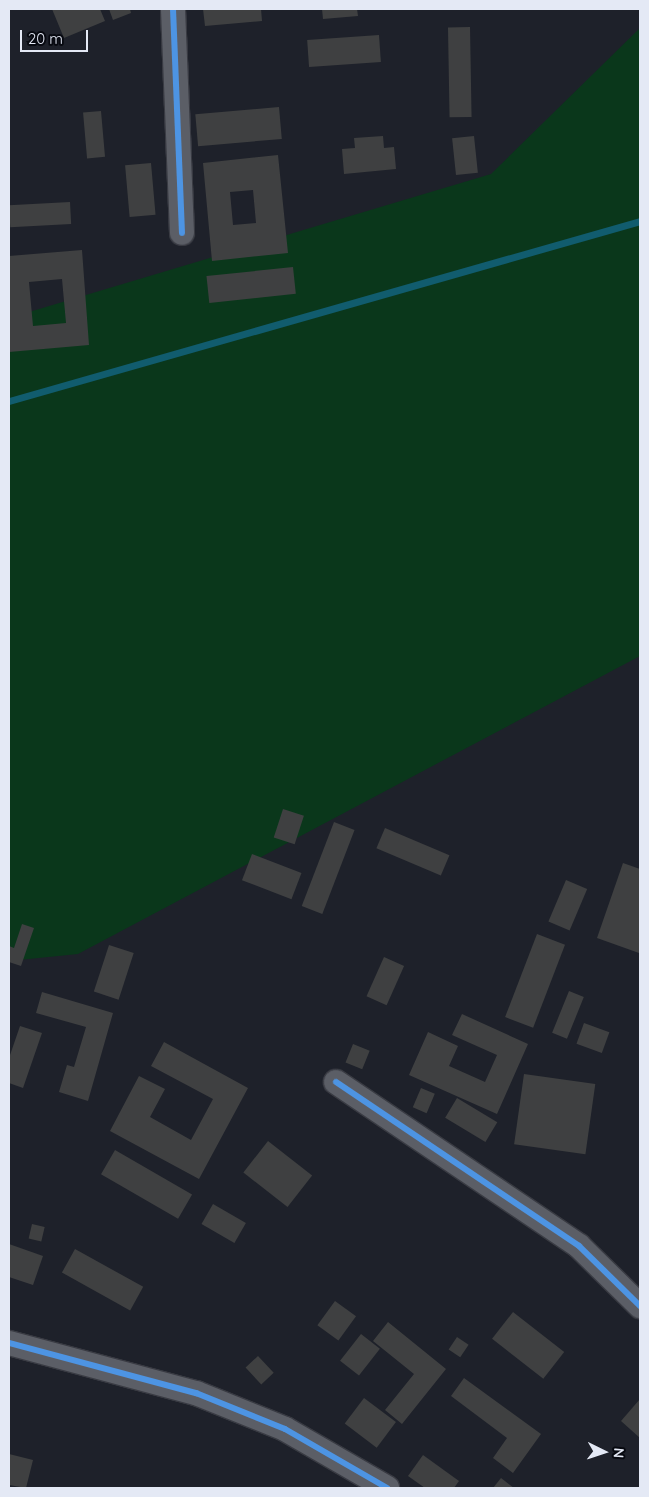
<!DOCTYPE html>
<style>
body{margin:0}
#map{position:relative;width:649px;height:1497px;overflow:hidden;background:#1e212a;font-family:Quicksand,sans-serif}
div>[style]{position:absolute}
.green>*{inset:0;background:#0a371b}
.stream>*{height:7px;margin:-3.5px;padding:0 3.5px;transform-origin:3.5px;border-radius:3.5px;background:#115c6e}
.building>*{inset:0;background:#3f4041;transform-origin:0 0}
.roads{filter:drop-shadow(1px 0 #393b43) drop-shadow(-1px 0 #393b43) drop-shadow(0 1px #393b43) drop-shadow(0 -1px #393b43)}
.street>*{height:24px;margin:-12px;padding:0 12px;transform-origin:12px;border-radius:12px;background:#5b5e66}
.cycleway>*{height:6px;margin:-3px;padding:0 3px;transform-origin:3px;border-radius:3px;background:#4d94e3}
span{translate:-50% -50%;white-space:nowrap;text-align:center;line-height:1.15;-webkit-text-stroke:4px #070910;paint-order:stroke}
.frame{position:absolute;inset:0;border:10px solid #e4e9f5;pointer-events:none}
.north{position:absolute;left:579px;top:1427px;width:50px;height:50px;-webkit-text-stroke:4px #070910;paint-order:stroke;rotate:94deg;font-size:14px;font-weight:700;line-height:20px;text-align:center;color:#e4e9f5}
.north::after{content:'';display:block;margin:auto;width:18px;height:22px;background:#e4e9f5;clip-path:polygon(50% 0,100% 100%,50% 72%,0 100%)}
.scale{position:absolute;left:20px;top:30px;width:68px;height:22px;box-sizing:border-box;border:2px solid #e4e9f5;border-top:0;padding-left:6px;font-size:15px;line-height:18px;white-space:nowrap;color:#e4e9f5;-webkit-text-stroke:4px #070910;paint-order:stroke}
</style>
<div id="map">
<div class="green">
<i style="clip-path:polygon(640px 28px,640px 656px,78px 954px,9px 961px,9px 318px,491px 174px)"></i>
</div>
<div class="stream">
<i style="left:9px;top:401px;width:656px;rotate:-15.92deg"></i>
</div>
<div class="building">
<i style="clip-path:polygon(52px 9px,100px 9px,105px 21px,64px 38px)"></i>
<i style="clip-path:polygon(109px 9px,130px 9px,131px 13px,113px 20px)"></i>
<i style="clip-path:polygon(203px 9px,261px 9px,262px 21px,205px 26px)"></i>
<i style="clip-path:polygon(322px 9px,357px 9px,358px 16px,323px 19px)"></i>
<i style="left:470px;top:27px;width:90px;height:22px;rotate:89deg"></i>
<i style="left:379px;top:35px;width:27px;height:72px;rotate:86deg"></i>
<i style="left:279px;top:107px;width:32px;height:84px;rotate:85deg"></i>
<i style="left:101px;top:111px;width:46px;height:18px;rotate:85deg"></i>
<i style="clip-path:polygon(383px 136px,384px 148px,394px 147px,396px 169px,344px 174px,342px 149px,355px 148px,354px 138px)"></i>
<i style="left:474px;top:136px;width:37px;height:22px;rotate:84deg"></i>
<i style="clip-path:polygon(evenodd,278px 155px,288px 253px,212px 261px,203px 163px,278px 155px,253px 190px,256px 223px,233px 225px,230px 192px,253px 190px)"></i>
<i style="left:151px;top:163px;width:52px;height:26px;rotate:85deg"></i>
<i style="left:70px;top:202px;width:22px;height:61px;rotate:87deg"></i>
<i style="clip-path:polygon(evenodd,82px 250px,89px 345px,9px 352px,9px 256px,82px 250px,62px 279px,66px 323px,33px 326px,29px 282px,62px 279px)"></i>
<i style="left:293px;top:267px;width:27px;height:87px;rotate:84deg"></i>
<i style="left:283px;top:809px;width:22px;height:30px;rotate:18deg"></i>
<i style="left:334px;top:822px;width:22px;height:90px;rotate:21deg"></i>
<i style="left:385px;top:828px;width:70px;height:22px;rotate:23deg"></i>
<i style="left:252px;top:854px;width:53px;height:28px;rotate:21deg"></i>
<i style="clip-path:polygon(623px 863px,640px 869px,639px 953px,597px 938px)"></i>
<i style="left:566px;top:880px;width:23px;height:45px;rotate:23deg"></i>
<i style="clip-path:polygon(22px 924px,34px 928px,21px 966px,9px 962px,9px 946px,14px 948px)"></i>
<i style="left:537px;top:934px;width:30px;height:89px;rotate:21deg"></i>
<i style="left:109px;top:945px;width:26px;height:49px;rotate:18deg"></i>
<i style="left:384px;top:957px;width:22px;height:43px;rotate:24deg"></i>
<i style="left:569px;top:991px;width:16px;height:45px;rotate:22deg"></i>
<i style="clip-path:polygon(42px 992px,113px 1013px,88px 1101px,59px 1092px,67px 1065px,74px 1067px,86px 1027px,36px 1013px)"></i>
<i style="clip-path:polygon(462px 1014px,528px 1044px,497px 1114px,409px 1075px,428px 1032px,458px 1046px,449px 1066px,485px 1082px,497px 1055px,452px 1035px)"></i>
<i style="left:584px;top:1023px;width:27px;height:22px;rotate:20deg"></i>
<i style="clip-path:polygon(20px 1026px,42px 1033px,23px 1088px,9px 1083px,9px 1058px)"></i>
<i style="clip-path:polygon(164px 1042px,248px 1088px,199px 1179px,110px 1131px,139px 1076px,165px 1089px,150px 1117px,191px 1140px,213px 1099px,151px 1066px)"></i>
<i style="left:353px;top:1044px;width:18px;height:20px;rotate:22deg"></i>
<i style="left:524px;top:1074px;width:72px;height:71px;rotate:8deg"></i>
<i style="left:421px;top:1088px;width:15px;height:21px;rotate:23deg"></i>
<i style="left:457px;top:1098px;width:47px;height:23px;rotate:31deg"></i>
<i style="left:268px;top:1141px;width:56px;height:40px;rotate:38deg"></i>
<i style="left:115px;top:1150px;width:89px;height:28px;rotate:30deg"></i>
<i style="left:213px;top:1204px;width:38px;height:23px;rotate:30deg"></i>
<i style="left:32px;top:1224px;width:13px;height:15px;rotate:13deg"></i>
<i style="clip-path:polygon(9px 1244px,43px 1256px,33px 1285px,9px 1277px)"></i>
<i style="left:75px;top:1249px;width:78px;height:27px;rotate:29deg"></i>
<i style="left:335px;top:1301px;width:26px;height:30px;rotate:36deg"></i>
<i style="left:513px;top:1312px;width:65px;height:34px;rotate:38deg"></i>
<i style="clip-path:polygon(388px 1322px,446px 1369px,402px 1424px,385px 1410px,414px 1374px,373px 1341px)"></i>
<i style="left:361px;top:1334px;width:24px;height:34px;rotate:38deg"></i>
<i style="left:457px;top:1337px;width:14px;height:15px;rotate:34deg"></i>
<i style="left:258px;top:1356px;width:23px;height:17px;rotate:47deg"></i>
<i style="clip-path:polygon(464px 1378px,541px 1434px,513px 1473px,493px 1458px,507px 1438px,451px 1396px)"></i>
<i style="left:364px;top:1398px;width:40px;height:32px;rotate:37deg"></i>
<i style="clip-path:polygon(640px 1399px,640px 1438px,621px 1421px)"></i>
<i style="clip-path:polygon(9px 1454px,33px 1460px,26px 1488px,9px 1485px)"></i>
<i style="clip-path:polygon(423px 1455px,459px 1481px,454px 1488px,425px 1488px,408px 1476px)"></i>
<i style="clip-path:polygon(501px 1478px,514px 1488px,493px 1488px)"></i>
</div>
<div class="roads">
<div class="street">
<i style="left:173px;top:9px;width:224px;rotate:87.7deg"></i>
<i style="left:336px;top:1082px;width:293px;rotate:34deg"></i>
<i style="left:579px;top:1246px;width:86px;rotate:44.5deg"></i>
<i style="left:9px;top:1343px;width:194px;rotate:15deg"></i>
<i style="left:196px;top:1393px;width:96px;rotate:22deg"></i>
<i style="left:285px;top:1429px;width:118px;rotate:30deg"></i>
</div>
</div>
<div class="cycleway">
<i style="left:173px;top:9px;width:224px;rotate:87.7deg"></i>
<i style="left:336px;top:1082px;width:293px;rotate:34deg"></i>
<i style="left:579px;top:1246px;width:86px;rotate:44.5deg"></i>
<i style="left:9px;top:1343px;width:194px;rotate:15deg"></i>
<i style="left:196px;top:1393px;width:96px;rotate:22deg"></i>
<i style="left:285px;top:1429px;width:118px;rotate:30deg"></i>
</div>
<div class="frame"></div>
<div class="north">N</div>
<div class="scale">20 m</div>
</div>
